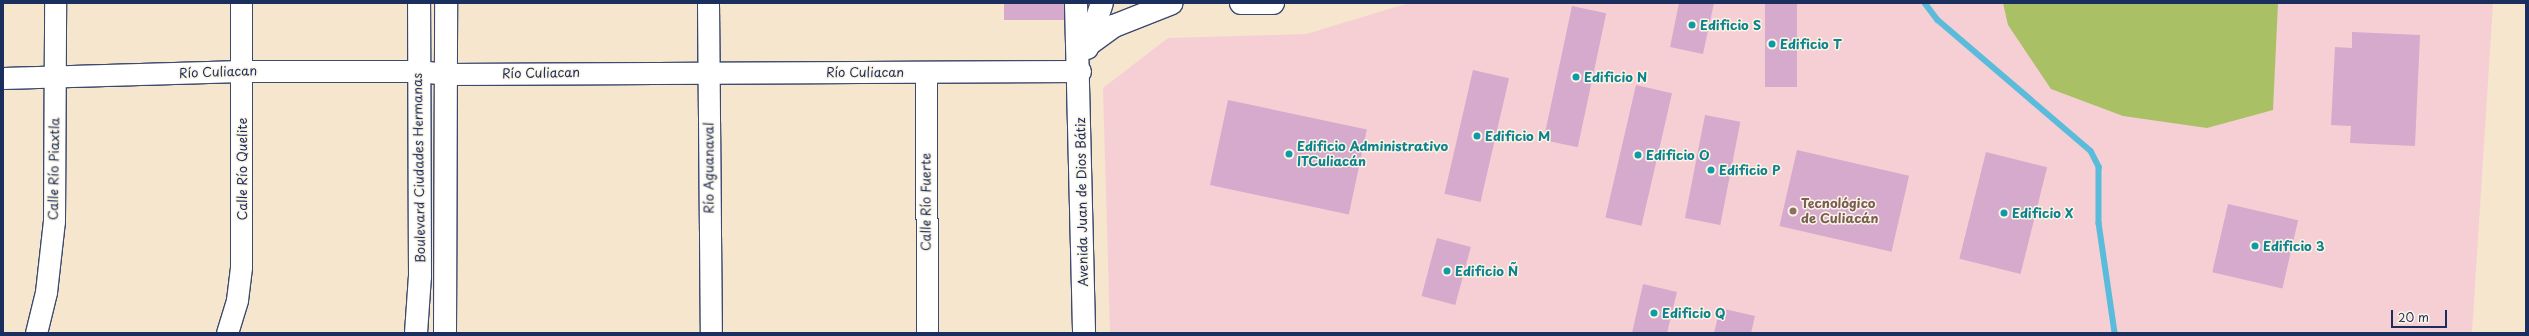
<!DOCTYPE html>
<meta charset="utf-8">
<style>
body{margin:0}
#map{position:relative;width:2529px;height:336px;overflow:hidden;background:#f6e6cd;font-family:"Playpen Sans",sans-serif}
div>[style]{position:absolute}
.built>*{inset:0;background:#f6cfd5}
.green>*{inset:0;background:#aac065}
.stream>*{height:5.5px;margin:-2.75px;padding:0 2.75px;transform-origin:2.75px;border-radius:2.75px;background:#5bbbda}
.building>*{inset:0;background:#d5aacd;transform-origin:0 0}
.roads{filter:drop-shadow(1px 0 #3c4a6f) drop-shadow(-1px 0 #3c4a6f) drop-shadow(0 1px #3c4a6f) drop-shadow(0 -1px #3c4a6f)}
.minor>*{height:21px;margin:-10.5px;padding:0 10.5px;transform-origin:10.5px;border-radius:10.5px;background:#fff}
.major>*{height:22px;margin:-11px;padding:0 11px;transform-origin:11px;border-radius:11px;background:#fff}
.dots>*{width:11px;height:11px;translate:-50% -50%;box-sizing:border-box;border:2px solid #fcf5e5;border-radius:50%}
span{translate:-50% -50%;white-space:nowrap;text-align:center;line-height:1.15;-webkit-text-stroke:3px #fcf5e5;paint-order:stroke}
.culture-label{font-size:13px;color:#0d838f;font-weight:700}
.left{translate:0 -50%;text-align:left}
.street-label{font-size:13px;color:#1b2f5e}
.education-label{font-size:13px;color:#785e54;font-weight:700}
.frame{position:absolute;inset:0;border:4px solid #1b2f5e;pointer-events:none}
.scale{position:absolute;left:2391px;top:310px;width:56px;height:18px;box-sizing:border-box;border:2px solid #1b2f5e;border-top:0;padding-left:5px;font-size:12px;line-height:14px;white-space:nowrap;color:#1b2f5e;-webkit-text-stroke:3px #fcf5e5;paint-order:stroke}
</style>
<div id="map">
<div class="built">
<i style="clip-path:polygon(1409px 3px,2493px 3px,2472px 333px,1110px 333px,1103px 88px,1168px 38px,1306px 34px)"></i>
</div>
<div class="green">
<i style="clip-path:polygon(2003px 3px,2278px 3px,2273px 110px,2207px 128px,2123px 116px,2051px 89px,2008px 25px)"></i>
</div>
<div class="stream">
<i style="left:1925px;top:3px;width:21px;rotate:53deg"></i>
<i style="left:1938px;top:20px;width:201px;rotate:40.6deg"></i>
<i style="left:2091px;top:151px;width:18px;rotate:63deg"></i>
<i style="left:2099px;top:167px;width:56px;rotate:90deg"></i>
<i style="left:2099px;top:223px;width:111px;rotate:81.7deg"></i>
</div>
<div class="building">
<i style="left:1004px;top:3px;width:60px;height:17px"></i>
<i style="clip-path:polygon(1679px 3px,1714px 3px,1703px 54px,1670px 47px)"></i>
<i style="left:1765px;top:3px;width:32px;height:84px"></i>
<i style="left:1572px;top:6px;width:35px;height:137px;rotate:12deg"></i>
<i style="clip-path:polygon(2352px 32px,2420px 35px,2415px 146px,2350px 143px,2351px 126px,2331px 125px,2335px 47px,2352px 48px)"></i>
<i style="left:1473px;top:70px;width:37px;height:127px;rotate:13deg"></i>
<i style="left:1636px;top:85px;width:37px;height:136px;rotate:13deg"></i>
<i style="left:1228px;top:100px;width:142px;height:87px;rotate:12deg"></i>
<i style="left:1705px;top:115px;width:36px;height:105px;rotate:11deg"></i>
<i style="left:1797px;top:150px;width:115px;height:78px;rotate:13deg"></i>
<i style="left:1986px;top:152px;width:63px;height:110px;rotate:14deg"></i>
<i style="left:2228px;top:204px;width:72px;height:70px;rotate:13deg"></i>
<i style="left:1437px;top:238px;width:35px;height:60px;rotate:15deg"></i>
<i style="clip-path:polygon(1643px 284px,1677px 292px,1667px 333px,1632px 333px)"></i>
<i style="clip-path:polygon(1720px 308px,1755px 316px,1751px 333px,1714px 333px)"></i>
</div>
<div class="roads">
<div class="minor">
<i style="left:708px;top:3px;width:330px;rotate:89.5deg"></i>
<i style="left:926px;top:72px;width:261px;rotate:89.8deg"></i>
<i style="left:3px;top:78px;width:239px;rotate:-1.7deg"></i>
<i style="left:242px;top:71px;width:176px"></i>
<i style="left:418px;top:71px;width:28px;rotate:6deg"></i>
<i style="left:446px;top:74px;width:634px;rotate:-0.27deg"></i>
<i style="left:36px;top:333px;width:42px;rotate:-76.3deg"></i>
<i style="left:46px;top:292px;width:71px;rotate:-83.6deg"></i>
<i style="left:54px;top:221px;width:218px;rotate:-89.7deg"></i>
<i style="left:227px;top:333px;width:34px;rotate:-73deg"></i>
<i style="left:237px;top:300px;width:33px;rotate:-83deg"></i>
<i style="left:241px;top:267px;width:264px;rotate:-90deg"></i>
</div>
<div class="major">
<i style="left:1076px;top:3px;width:330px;rotate:88.6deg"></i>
<i style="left:1241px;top:3px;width:32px"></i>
<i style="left:1089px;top:44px;width:31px;rotate:-36deg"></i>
<i style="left:1114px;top:26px;width:62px;rotate:-21.6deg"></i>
<i style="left:1087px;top:48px;width:47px;rotate:-71.6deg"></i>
<i style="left:416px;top:333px;width:57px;rotate:-86deg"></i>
<i style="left:420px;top:276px;width:273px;rotate:-90.2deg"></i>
<i style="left:445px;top:333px;width:330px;rotate:-89.8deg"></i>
</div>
</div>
<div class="dots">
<i style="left:1692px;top:25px;background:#0f9aa8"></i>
<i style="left:1772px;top:44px;background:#0f9aa8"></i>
<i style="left:1576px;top:77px;background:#0f9aa8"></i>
<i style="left:1477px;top:136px;background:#0f9aa8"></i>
<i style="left:1289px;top:154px;background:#0f9aa8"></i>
<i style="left:1638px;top:155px;background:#0f9aa8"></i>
<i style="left:1711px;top:170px;background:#0f9aa8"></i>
<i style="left:1793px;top:211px;background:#8d6e63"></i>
<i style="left:2004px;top:213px;background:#0f9aa8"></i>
<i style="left:2255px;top:246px;background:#0f9aa8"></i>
<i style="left:1447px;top:271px;background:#0f9aa8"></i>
<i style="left:1654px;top:313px;background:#0f9aa8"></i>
</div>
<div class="culture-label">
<span class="left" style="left:1700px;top:25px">Edificio S</span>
<span class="left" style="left:1780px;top:44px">Edificio T</span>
<span class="left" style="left:1584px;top:77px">Edificio N</span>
<span class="left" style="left:1485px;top:136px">Edificio M</span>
<span class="left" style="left:1297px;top:154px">Edificio Administrativo<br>ITCuliacán</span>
<span class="left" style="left:1646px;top:155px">Edificio O</span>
<span class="left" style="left:1719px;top:170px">Edificio P</span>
<span class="left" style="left:2012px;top:213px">Edificio X</span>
<span class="left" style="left:2263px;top:246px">Edificio 3</span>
<span class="left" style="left:1455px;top:271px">Edificio Ñ</span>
<span class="left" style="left:1662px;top:313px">Edificio Q</span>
</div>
<div class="street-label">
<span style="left:218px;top:72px;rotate:-2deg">Río Culiacan</span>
<span style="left:865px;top:72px">Río Culiacan</span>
<span style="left:541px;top:73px;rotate:-1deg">Río Culiacan</span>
<span style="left:419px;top:168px;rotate:-91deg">Boulevard Ciudades Hermanas</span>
<span style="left:709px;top:168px;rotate:-90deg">Río Aguanaval</span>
<span style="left:54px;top:169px;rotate:-89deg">Calle Río Piaxtla</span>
<span style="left:242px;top:169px;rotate:-90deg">Calle Río Quelite</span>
<span style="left:926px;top:202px;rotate:-90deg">Calle Río Fuerte</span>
<span style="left:1082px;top:202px;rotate:-91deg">Avenida Juan de Dios Bátiz</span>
</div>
<div class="education-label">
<span class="left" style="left:1801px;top:211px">Tecnológico<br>de Culiacán</span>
</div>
<div class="frame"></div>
<div class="scale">20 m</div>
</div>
